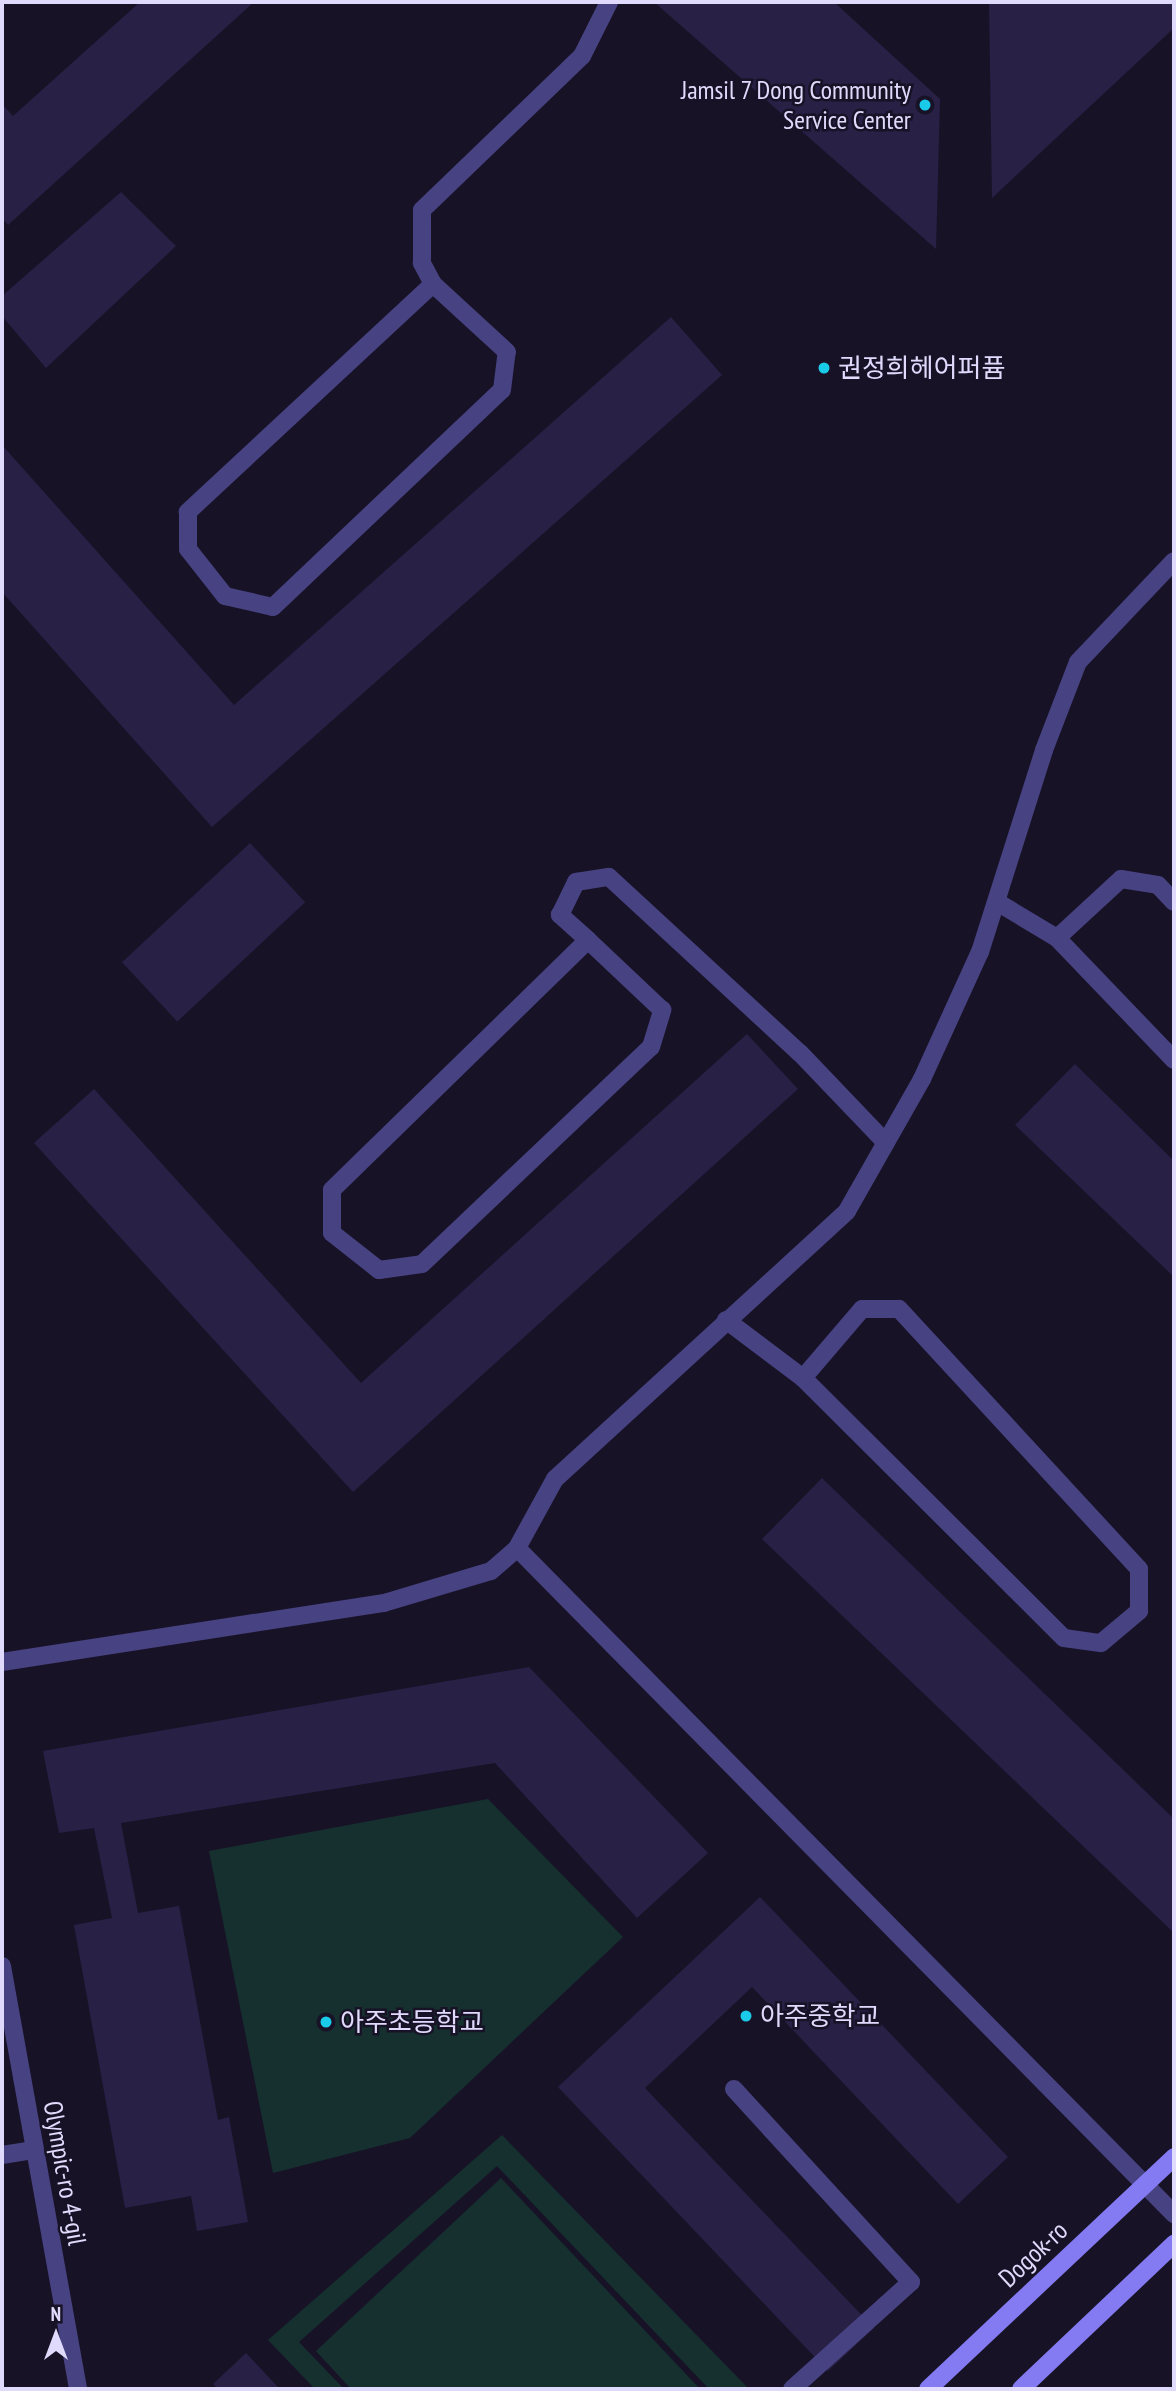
<!DOCTYPE html>
<meta charset="utf-8">
<style>
body{margin:0}
#map{position:relative;width:1176px;height:2391px;overflow:hidden;background:#171226;font-family:"PT Sans Narrow","Noto Sans KR",sans-serif}
div>[style]{position:absolute}
.green>*{inset:0;background:#163030}
.building>*{inset:0;background:#292046;transform-origin:0 0}
.lane>*{height:18px;margin:-9px;padding:0 9px;transform-origin:9px;border-radius:9px;background:#474281}
.street>*{height:18px;margin:-9px;padding:0 9px;transform-origin:9px;border-radius:9px;background:#474281}
.secondary>*{height:18px;margin:-9px;padding:0 9px;transform-origin:9px;border-radius:9px;background:#847bf2}
.dots>*{width:19px;height:19px;translate:-50% -50%;box-sizing:border-box;border:4px solid #171226;border-radius:50%}
span{translate:-50% -50%;white-space:nowrap;text-align:center;line-height:1.15;-webkit-text-stroke:5px #171226;paint-order:stroke}
.poi-label{font-size:26px;color:#e0dbfc}
.right{translate:-100% -50%;text-align:right}
.left{translate:0 -50%;text-align:left}
.street-label{font-size:26px;color:#e0dbfc}
.frame{position:absolute;inset:0;border:4px solid #e0dbfc;pointer-events:none}
.north{position:absolute;left:21px;top:2300px;width:70px;height:70px;-webkit-text-stroke:5px #171226;paint-order:stroke;rotate:0deg;font-size:19px;font-weight:700;line-height:28px;text-align:center;color:#e0dbfc}
.north::after{content:'';display:block;margin:auto;width:24px;height:32px;background:#e0dbfc;clip-path:polygon(50% 0,100% 100%,50% 72%,0 100%)}
</style>
<div id="map">
<div class="green">
<i style="clip-path:polygon(488px 1799px,623px 1937px,410px 2138px,273px 2173px,209px 1851px)"></i>
<i style="clip-path:polygon(502px 2135px,749px 2389px,709px 2389px,497px 2166px,299px 2342px,344px 2389px,315px 2389px,268px 2340px)"></i>
<i style="clip-path:polygon(501px 2178px,700px 2389px,351px 2389px,316px 2351px)"></i>
</div>
<div class="building">
<i style="clip-path:polygon(140px 2px,254px 2px,8px 225px,2px 218px,2px 104px,13px 116px)"></i>
<i style="clip-path:polygon(654px 2px,834px 2px,940px 99px,936px 249px)"></i>
<i style="clip-path:polygon(989px 2px,1174px 2px,1174px 28px,992px 198px)"></i>
<i style="clip-path:polygon(121px 192px,176px 246px,46px 368px,2px 316px,2px 296px)"></i>
<i style="clip-path:polygon(671px 317px,722px 375px,212px 827px,2px 592px,2px 445px,234px 705px)"></i>
<i style="left:250px;top:843px;width:81px;height:175px;rotate:47deg"></i>
<i style="clip-path:polygon(747px 1034px,798px 1089px,353px 1492px,34px 1143px,94px 1089px,361px 1383px)"></i>
<i style="clip-path:polygon(1075px 1064px,1174px 1161px,1174px 1277px,1015px 1125px)"></i>
<i style="clip-path:polygon(822px 1478px,1174px 1819px,1174px 1933px,762px 1539px)"></i>
<i style="clip-path:polygon(529px 1667px,708px 1853px,637px 1918px,495px 1763px,121px 1823px,138px 1913px,179px 1906px,218px 2120px,229px 2117px,248px 2222px,197px 2231px,191px 2196px,125px 2208px,74px 1925px,112px 1918px,94px 1828px,59px 1833px,43px 1751px)"></i>
<i style="clip-path:polygon(760px 1897px,1008px 2157px,958px 2204px,752px 1987px,645px 2088px,874px 2328px,828px 2371px,558px 2087px)"></i>
<i style="clip-path:polygon(246px 2353px,280px 2389px,218px 2389px,213px 2384px)"></i>
</div>
<div class="lane">
<i style="left:433px;top:284px;width:335px;rotate:137.1deg"></i>
<i style="left:188px;top:512px;width:37px;rotate:90deg"></i>
<i style="left:188px;top:549px;width:60px;rotate:51.8deg"></i>
<i style="left:225px;top:596px;width:49px;rotate:12.9deg"></i>
<i style="left:273px;top:607px;width:315px;rotate:-43.5deg"></i>
<i style="left:502px;top:390px;width:38px;rotate:-83deg"></i>
<i style="left:507px;top:352px;width:100px;rotate:-137.4deg"></i>
<i style="left:433px;top:284px;width:24px;rotate:-118deg"></i>
<i style="left:422px;top:263px;width:53px;rotate:-90deg"></i>
<i style="left:422px;top:210px;width:222px;rotate:-43.9deg"></i>
<i style="left:582px;top:56px;width:60px;rotate:-63.4deg"></i>
<i style="left:997px;top:902px;width:70px;rotate:31deg"></i>
<i style="left:1057px;top:938px;width:169px;rotate:46.2deg"></i>
<i style="left:1057px;top:938px;width:87px;rotate:-42.7deg"></i>
<i style="left:1121px;top:879px;width:37px;rotate:9deg"></i>
<i style="left:1158px;top:885px;width:23px;rotate:47deg"></i>
<i style="left:588px;top:940px;width:358px;rotate:135.7deg"></i>
<i style="left:332px;top:1190px;width:43px;rotate:90deg"></i>
<i style="left:332px;top:1233px;width:60px;rotate:38.2deg"></i>
<i style="left:379px;top:1270px;width:43px;rotate:-7.9deg"></i>
<i style="left:422px;top:1264px;width:315px;rotate:-43.5deg"></i>
<i style="left:651px;top:1047px;width:39px;rotate:-73deg"></i>
<i style="left:662px;top:1010px;width:102px;rotate:-136.6deg"></i>
<i style="left:588px;top:940px;width:38px;rotate:-138deg"></i>
<i style="left:560px;top:915px;width:37px;rotate:-64deg"></i>
<i style="left:576px;top:882px;width:33px;rotate:-9deg"></i>
<i style="left:609px;top:877px;width:260px;rotate:42.7deg"></i>
<i style="left:800px;top:1053px;width:124px;rotate:46.3deg"></i>
<i style="left:726px;top:1320px;width:96px;rotate:37deg"></i>
<i style="left:803px;top:1378px;width:368px;rotate:44.9deg"></i>
<i style="left:1064px;top:1638px;width:37px;rotate:8deg"></i>
<i style="left:1101px;top:1643px;width:50px;rotate:-40.1deg"></i>
<i style="left:1139px;top:1611px;width:42px;rotate:-90deg"></i>
<i style="left:1139px;top:1569px;width:354px;rotate:-132.7deg"></i>
<i style="left:899px;top:1309px;width:37px;rotate:180deg"></i>
<i style="left:862px;top:1309px;width:91px;rotate:130.5deg"></i>
<i style="left:517px;top:1548px;width:936px;rotate:45.39deg"></i>
<i style="left:2px;top:1662px;width:387px;rotate:-8.8deg"></i>
<i style="left:384px;top:1603px;width:112px;rotate:-16.7deg"></i>
<i style="left:491px;top:1571px;width:35px;rotate:-41deg"></i>
<i style="left:517px;top:1548px;width:79px;rotate:-61.2deg"></i>
<i style="left:555px;top:1479px;width:396px;rotate:-42.5deg"></i>
<i style="left:847px;top:1211px;width:152px;rotate:-60.4deg"></i>
<i style="left:922px;top:1079px;width:140px;rotate:-65.5deg"></i>
<i style="left:980px;top:952px;width:212px;rotate:-72.4deg"></i>
<i style="left:1044px;top:750px;width:94px;rotate:-68.9deg"></i>
<i style="left:1078px;top:662px;width:139px;rotate:-46.5deg"></i>
<i style="left:734px;top:2089px;width:262px;rotate:47.5deg"></i>
<i style="left:911px;top:2282px;width:160px;rotate:138deg"></i>
<i style="left:2px;top:2155px;width:31px;rotate:-9deg"></i>
</div>
<div class="street">
<i style="left:2px;top:1966px;width:430px;rotate:79.8deg"></i>
</div>
<div class="secondary">
<i style="left:928px;top:2389px;width:338px;rotate:-43.3deg"></i>
<i style="left:1021px;top:2389px;width:211px;rotate:-43.5deg"></i>
</div>
<div class="dots">
<i style="left:925px;top:105px;background:#1acae9"></i>
<i style="left:824px;top:368px;background:#1acae9"></i>
<i style="left:746px;top:2016px;background:#1acae9"></i>
<i style="left:326px;top:2022px;background:#1acae9"></i>
</div>
<div class="poi-label">
<span class="right" style="left:911px;top:105px">Jamsil 7 Dong Community<br>Service Center</span>
<span class="left" style="left:838px;top:368px">권정희헤어퍼퓸</span>
<span class="left" style="left:760px;top:2016px">아주중학교</span>
<span class="left" style="left:340px;top:2022px">아주초등학교</span>
</div>
<div class="street-label">
<span style="left:65px;top:2173px;rotate:80deg">Olympic-ro 4-gil</span>
<span style="left:1033px;top:2254px;rotate:-43deg">Dogok-ro</span>
</div>
<div class="frame"></div>
<div class="north">N</div>
</div>
